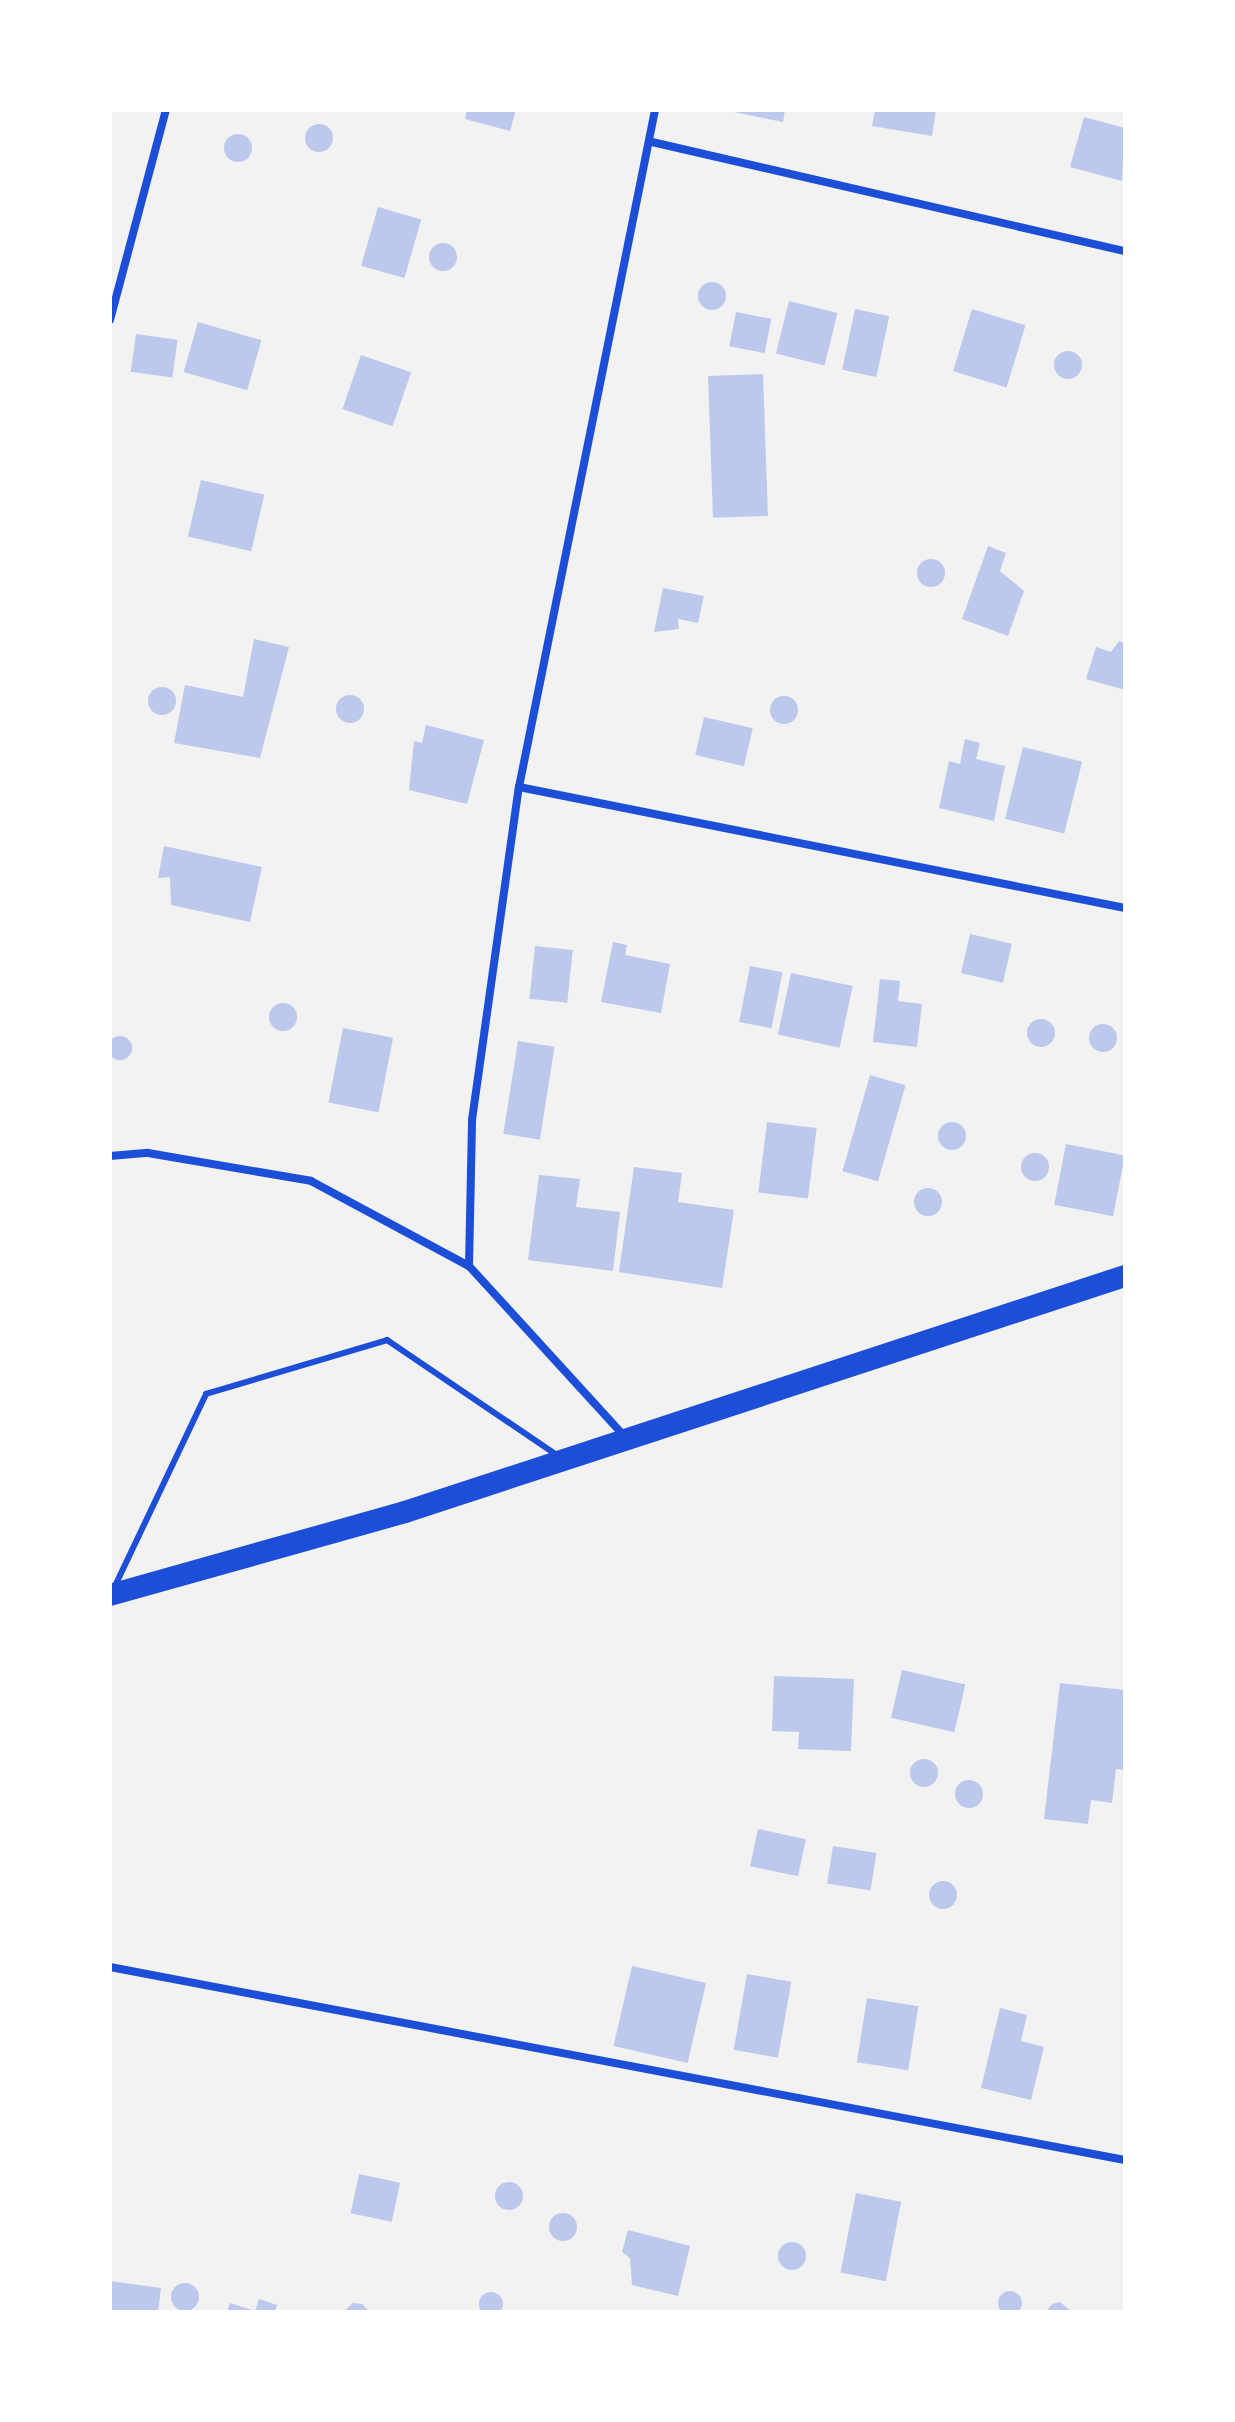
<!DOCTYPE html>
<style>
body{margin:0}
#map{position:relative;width:1235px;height:2422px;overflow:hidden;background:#f2f2f2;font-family:"Golos Text",sans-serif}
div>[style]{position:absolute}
.building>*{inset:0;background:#bdc9ec;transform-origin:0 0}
.round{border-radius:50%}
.service>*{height:6px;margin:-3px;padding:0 3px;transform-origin:3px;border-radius:3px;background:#1d4ed8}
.minor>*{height:8px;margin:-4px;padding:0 4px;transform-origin:4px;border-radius:4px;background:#1d4ed8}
.trunk>*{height:22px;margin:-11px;padding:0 11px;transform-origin:11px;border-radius:11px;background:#1d4ed8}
span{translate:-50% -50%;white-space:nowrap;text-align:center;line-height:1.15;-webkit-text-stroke:6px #fff;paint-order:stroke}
.frame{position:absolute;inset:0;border:112px solid #fff;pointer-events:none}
</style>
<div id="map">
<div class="building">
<i style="clip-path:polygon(467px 110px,516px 110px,510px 131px,465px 119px)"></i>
<i style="clip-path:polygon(724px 110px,785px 110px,783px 122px)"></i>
<i style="clip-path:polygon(875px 110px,936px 110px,932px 136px,872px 126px)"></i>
<i style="clip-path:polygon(1084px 117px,1125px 128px,1122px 181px,1070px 167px)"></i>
<i class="round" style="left:305px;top:124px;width:28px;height:28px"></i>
<i class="round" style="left:224px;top:134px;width:28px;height:28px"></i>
<i style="left:378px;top:207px;width:45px;height:61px;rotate:16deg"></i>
<i class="round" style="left:429px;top:243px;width:28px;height:28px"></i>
<i class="round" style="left:698px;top:282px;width:28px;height:28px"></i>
<i style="left:789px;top:301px;width:50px;height:54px;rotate:14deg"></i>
<i style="left:855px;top:309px;width:35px;height:62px;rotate:12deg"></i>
<i style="left:972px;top:309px;width:56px;height:65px;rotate:17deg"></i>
<i style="left:736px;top:312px;width:36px;height:35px;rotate:11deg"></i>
<i style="left:198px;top:322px;width:66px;height:52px;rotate:16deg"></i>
<i style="left:136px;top:334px;width:42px;height:38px;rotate:8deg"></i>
<i class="round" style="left:1054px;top:351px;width:28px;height:28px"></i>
<i style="left:361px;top:355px;width:53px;height:57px;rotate:19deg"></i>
<i style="left:763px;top:374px;width:142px;height:55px;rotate:88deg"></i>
<i style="left:201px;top:480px;width:65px;height:58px;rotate:13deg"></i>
<i style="clip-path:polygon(988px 546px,1006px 553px,1000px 571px,1024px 591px,1008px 636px,962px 619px)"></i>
<i class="round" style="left:917px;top:559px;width:28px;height:28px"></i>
<i style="clip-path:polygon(663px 588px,704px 596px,698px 623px,678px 619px,679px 629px,654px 632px)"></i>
<i style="clip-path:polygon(254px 639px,289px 647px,260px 758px,174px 743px,185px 685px,243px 697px)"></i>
<i style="clip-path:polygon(1119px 641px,1125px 643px,1125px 690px,1086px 679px,1096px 647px,1111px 652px)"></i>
<i class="round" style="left:148px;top:687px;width:28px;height:28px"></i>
<i class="round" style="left:336px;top:695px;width:28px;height:28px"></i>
<i class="round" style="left:770px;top:696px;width:28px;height:28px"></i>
<i style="left:704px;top:717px;width:50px;height:39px;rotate:13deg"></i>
<i style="clip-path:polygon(426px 725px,484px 740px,467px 804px,409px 790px,414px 741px,422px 743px)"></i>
<i style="clip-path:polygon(965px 739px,980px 743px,976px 759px,1005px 766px,994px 821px,939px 808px,949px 761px,960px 764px)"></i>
<i style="left:1023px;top:747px;width:61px;height:74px;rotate:14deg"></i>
<i style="clip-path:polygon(164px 846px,262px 867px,250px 922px,171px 905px,170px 877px,158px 878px)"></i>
<i style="left:970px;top:934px;width:43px;height:40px;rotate:13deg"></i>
<i style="clip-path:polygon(613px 942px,627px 945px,625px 955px,670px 964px,661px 1013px,601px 1002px)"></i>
<i style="left:535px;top:946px;width:38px;height:53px;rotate:6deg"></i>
<i style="left:750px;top:966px;width:33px;height:57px;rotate:11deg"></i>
<i style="left:791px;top:973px;width:63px;height:63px;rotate:12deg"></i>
<i style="clip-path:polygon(880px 979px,900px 981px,898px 1001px,922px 1004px,917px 1047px,873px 1042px)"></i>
<i class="round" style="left:269px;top:1003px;width:28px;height:28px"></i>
<i class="round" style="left:1027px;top:1019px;width:28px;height:28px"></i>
<i class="round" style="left:1089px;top:1024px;width:28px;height:28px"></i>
<i style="left:343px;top:1028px;width:51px;height:76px;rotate:11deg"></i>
<i class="round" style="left:108px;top:1036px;width:24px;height:24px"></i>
<i style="left:518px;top:1041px;width:37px;height:94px;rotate:9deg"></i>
<i style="left:870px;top:1075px;width:37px;height:100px;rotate:16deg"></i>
<i style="left:767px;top:1122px;width:50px;height:71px;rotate:7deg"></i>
<i class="round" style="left:938px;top:1122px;width:28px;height:28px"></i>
<i style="left:1066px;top:1144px;width:60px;height:62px;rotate:11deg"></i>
<i class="round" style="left:1021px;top:1153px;width:28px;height:28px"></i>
<i style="clip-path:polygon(634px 1167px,682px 1173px,678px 1202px,734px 1210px,722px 1288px,619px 1272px)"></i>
<i style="clip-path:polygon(539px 1175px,580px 1179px,576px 1207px,620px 1212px,613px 1271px,528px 1260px)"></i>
<i class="round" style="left:914px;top:1188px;width:28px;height:28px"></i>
<i style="left:902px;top:1670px;width:65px;height:49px;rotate:13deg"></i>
<i style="clip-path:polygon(774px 1676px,854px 1679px,851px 1751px,798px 1749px,799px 1732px,772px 1731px)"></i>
<i style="clip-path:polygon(1060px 1683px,1125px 1690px,1125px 1770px,1116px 1769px,1112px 1803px,1091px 1800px,1088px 1824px,1044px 1819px)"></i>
<i class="round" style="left:910px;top:1759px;width:28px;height:28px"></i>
<i class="round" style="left:955px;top:1780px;width:28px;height:28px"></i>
<i style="left:758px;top:1829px;width:49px;height:38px;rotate:12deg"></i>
<i style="left:833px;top:1846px;width:44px;height:38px;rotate:9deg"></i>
<i class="round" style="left:929px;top:1881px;width:28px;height:28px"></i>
<i style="left:632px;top:1966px;width:76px;height:82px;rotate:13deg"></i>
<i style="left:747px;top:1974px;width:45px;height:77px;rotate:10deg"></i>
<i style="left:867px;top:1998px;width:52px;height:65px;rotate:9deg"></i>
<i style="clip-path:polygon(1000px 2008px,1027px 2015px,1021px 2041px,1044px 2047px,1031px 2100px,981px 2088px)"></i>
<i style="left:359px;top:2174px;width:42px;height:40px;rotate:12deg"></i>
<i class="round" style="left:495px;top:2182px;width:28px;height:28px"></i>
<i style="left:856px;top:2193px;width:46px;height:81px;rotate:11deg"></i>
<i class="round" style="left:549px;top:2213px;width:28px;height:28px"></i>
<i style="clip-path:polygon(628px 2230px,690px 2246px,678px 2296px,632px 2285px,630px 2258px,622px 2252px)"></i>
<i class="round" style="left:778px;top:2242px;width:28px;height:28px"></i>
<i style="clip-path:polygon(110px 2281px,161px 2288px,158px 2312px,110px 2312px)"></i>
<i class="round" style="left:171px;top:2283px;width:28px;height:28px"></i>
<i class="round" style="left:998px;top:2291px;width:24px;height:24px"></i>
<i class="round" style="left:479px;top:2292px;width:24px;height:24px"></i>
<i style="clip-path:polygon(259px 2299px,277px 2305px,275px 2312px,227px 2312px,230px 2303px,255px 2311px)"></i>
<i style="clip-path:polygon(1060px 2302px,1072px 2312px,1046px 2312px,1052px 2304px)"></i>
<i style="clip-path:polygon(353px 2303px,362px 2304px,370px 2312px,343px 2312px)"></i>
</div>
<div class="service">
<i style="left:114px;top:1588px;width:215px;rotate:-64.6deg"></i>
<i style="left:206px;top:1394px;width:189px;rotate:-16.6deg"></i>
<i style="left:387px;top:1340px;width:205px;rotate:34.1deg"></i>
</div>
<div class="minor">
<i style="left:652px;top:142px;width:485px;rotate:13deg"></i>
<i style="left:110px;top:320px;width:217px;rotate:-75.1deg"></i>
<i style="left:519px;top:787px;width:618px;rotate:11.29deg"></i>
<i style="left:110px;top:1156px;width:38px;rotate:-5deg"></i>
<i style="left:148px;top:1153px;width:165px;rotate:9.7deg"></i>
<i style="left:311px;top:1181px;width:179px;rotate:28.3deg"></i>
<i style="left:469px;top:1266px;width:231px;rotate:47.6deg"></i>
<i style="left:469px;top:1266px;width:146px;rotate:-88.8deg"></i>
<i style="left:472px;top:1120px;width:336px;rotate:-82deg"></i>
<i style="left:519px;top:787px;width:691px;rotate:-78.64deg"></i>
<i style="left:110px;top:1967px;width:1033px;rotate:10.77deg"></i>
</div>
<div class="trunk">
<i style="left:110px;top:1595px;width:306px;rotate:-15.7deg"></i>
<i style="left:405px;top:1512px;width:758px;rotate:-18.15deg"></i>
</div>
<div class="frame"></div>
</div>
